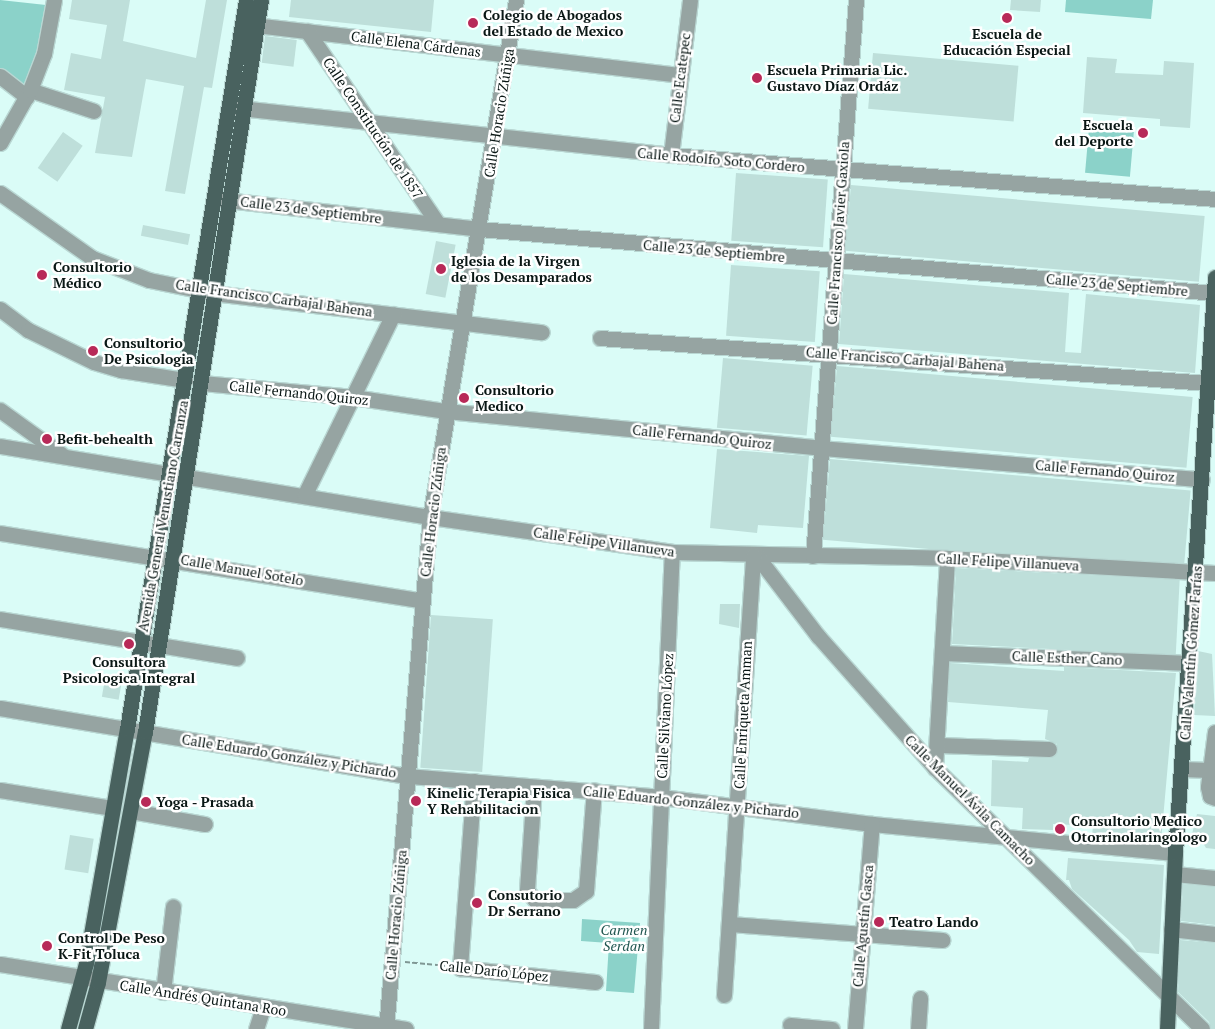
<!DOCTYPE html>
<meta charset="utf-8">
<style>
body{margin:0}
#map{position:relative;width:1215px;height:1029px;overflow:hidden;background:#dafcf7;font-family:"PT Serif",serif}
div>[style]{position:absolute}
.green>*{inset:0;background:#8bd2c9;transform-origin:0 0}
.building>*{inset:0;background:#bedfda;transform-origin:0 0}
.path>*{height:2px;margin-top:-1px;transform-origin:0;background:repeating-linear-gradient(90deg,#7f9794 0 5px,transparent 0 7.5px)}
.roads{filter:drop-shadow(1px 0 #b9d7d3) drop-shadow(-1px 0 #b9d7d3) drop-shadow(0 1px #b9d7d3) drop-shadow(0 -1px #b9d7d3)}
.minor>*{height:15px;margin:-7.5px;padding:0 7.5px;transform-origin:7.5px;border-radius:7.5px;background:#96a4a2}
.major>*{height:15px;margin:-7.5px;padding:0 7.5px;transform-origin:7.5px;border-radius:7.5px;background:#49625f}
.dots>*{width:14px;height:14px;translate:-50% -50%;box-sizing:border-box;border:2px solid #fff;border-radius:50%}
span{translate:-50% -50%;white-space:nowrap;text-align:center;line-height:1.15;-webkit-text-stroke:5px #fff;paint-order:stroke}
.poi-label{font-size:14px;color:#0a1715;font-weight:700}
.left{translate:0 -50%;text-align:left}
.right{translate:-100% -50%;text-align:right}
.street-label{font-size:14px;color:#0a1715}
.park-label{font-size:14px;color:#1f554f;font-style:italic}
</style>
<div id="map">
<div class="green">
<i style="clip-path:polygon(0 0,46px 5px,30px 90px,0 68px)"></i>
<i style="clip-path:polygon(1066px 0,1153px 0,1151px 19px,1065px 12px)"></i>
<i style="left:1089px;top:128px;width:45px;height:45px;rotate:5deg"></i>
<i style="clip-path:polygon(582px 919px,640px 923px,634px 993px,606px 991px,609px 943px,581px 941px)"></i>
</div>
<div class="building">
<i style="clip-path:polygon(72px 0,130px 0,123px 41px,196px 58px,206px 0,227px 0,212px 88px,204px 87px,185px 194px,165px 191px,184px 86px,146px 79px,132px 157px,95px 153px,105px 97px,64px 90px,71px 53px,101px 59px,107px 25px,69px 19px)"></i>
<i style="clip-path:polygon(291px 0,434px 0,431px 32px,289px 17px)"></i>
<i style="clip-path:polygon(1011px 0,1041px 0,1040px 12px,1010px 10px)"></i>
<i style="left:265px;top:36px;width:32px;height:27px;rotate:7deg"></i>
<i style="left:873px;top:53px;width:146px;height:56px;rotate:5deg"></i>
<i style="clip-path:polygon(1087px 57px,1117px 59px,1115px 73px,1163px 75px,1164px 61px,1194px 63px,1190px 128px,1160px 126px,1160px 119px,1083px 113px)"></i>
<i style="left:63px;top:132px;width:24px;height:44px;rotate:35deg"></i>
<i style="left:736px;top:173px;width:92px;height:68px;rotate:4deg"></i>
<i style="left:851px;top:185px;width:355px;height:66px;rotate:5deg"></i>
<i style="left:143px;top:225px;width:48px;height:11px;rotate:11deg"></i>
<i style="left:436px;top:241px;width:20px;height:54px;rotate:11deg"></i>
<i style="left:731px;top:265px;width:89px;height:71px;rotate:4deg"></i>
<i style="clip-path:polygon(844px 274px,1069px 293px,1065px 352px,1081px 353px,1086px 294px,1200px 305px,1195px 373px,839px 344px)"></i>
<i style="left:723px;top:358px;width:90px;height:70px;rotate:5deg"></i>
<i style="left:837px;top:366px;width:357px;height:71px;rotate:5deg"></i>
<i style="clip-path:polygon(717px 449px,809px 456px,803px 528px,758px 525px,757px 533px,710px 528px)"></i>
<i style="left:830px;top:459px;width:362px;height:81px;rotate:5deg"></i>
<i style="left:956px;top:568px;width:224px;height:76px;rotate:3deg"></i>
<i style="clip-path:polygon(720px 604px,740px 604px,739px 628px,719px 624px)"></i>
<i style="left:431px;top:615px;width:62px;height:153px;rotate:4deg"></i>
<i style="clip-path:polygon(1198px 651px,1212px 654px,1215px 716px,1194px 715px)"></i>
<i style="clip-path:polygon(950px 663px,1064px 671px,1064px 667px,1176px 673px,1161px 842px,1092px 836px,1093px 826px,1053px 824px,1053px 830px,1022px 829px,1023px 808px,991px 806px,992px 760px,1028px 762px,1029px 758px,1049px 758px,1057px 754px,1057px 744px,1045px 739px,1048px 710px,948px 702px)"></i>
<i style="left:105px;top:679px;width:17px;height:18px;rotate:10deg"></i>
<i style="clip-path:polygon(1197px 814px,1215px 816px,1215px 849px,1206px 848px,1200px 838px,1191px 838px)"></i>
<i style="left:70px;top:835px;width:24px;height:35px;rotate:9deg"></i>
<i style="clip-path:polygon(1068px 858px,1164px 865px,1159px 954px,1137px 952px,1129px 940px,1072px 889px,1069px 880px,1066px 880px)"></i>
<i style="clip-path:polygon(1183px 884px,1215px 887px,1215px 925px,1181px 921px)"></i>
<i style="clip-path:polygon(1180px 940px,1215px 943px,1215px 1029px,1211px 1029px,1209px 1022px,1178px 992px)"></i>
</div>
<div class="path">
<i style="left:405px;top:962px;width:43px;rotate:5.3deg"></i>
</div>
<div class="roads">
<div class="minor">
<i style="left:246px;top:24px;width:437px;rotate:6.7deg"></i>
<i style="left:307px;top:31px;width:233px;rotate:55.8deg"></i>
<i style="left:0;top:76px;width:34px;rotate:38deg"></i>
<i style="left:30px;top:90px;width:67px;rotate:18.2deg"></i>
<i style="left:231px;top:107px;width:443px;rotate:6.2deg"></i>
<i style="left:671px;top:155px;width:546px;rotate:4.62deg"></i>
<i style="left:0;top:143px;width:61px;rotate:-60.5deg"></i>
<i style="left:30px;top:90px;width:39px;rotate:-69deg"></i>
<i style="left:44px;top:54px;width:55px;rotate:-79.5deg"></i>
<i style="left:671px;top:155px;width:156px;rotate:-83deg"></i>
<i style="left:0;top:193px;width:113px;rotate:35.2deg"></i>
<i style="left:92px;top:258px;width:61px;rotate:21.1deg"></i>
<i style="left:149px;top:280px;width:65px;rotate:11.5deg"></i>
<i style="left:213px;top:293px;width:331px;rotate:6.8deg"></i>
<i style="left:217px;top:199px;width:265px;rotate:6.5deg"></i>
<i style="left:480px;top:229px;width:738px;rotate:4.98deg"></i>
<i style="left:0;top:309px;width:35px;rotate:37deg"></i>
<i style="left:28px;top:330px;width:73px;rotate:25.9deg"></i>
<i style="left:94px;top:362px;width:28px;rotate:17deg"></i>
<i style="left:121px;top:370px;width:65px;rotate:8.9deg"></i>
<i style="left:600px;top:338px;width:611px;rotate:4.23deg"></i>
<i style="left:202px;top:383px;width:152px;rotate:5.3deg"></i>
<i style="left:353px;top:397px;width:94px;rotate:8.6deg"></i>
<i style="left:446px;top:411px;width:377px;rotate:5.6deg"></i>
<i style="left:821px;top:448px;width:382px;rotate:4.7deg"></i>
<i style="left:0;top:410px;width:75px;rotate:35.8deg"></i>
<i style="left:0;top:446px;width:436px;rotate:9.4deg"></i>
<i style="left:430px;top:517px;width:245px;rotate:8.2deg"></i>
<i style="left:672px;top:552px;width:275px;rotate:1.2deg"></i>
<i style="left:947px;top:558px;width:268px;rotate:3.2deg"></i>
<i style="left:305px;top:494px;width:200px;rotate:-63.9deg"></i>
<i style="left:0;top:533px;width:428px;rotate:9.1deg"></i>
<i style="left:756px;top:555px;width:102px;rotate:52.6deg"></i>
<i style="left:818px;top:636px;width:176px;rotate:48.4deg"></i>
<i style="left:935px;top:768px;width:373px;rotate:44.3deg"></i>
<i style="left:813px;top:556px;width:558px;rotate:-85.58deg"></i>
<i style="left:0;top:619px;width:240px;rotate:9.3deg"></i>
<i style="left:944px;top:653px;width:245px;rotate:2.3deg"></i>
<i style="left:0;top:708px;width:414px;rotate:9.5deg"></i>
<i style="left:408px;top:776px;width:254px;rotate:4.7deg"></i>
<i style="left:661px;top:797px;width:213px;rotate:7.3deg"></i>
<i style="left:872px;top:824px;width:304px;rotate:5.5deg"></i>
<i style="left:1215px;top:732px;width:55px;rotate:97.3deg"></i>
<i style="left:1208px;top:787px;width:9px;rotate:77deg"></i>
<i style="left:1210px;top:796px;width:5px;rotate:22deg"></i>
<i style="left:939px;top:745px;width:110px;rotate:2.1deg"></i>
<i style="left:935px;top:768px;width:210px;rotate:-86.7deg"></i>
<i style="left:1182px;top:769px;width:27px;rotate:2deg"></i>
<i style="left:474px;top:781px;width:188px;rotate:94.3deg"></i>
<i style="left:460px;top:968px;width:136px;rotate:5.9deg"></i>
<i style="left:534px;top:787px;width:104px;rotate:93.9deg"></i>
<i style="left:527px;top:891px;width:12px;rotate:48deg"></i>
<i style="left:535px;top:900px;width:38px"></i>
<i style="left:573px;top:900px;width:16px;rotate:-35deg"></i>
<i style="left:586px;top:891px;width:101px;rotate:-85.5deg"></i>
<i style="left:0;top:790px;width:113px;rotate:9.1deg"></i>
<i style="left:131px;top:811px;width:75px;rotate:10deg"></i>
<i style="left:1175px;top:874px;width:40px;rotate:5.7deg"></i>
<i style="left:730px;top:924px;width:213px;rotate:4.3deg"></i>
<i style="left:1171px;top:929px;width:44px;rotate:6.5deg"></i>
<i style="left:0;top:964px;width:411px;rotate:9.1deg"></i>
<i style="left:163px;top:992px;width:86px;rotate:-83.3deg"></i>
<i style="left:724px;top:995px;width:441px;rotate:-86.2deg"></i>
<i style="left:790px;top:1025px;width:42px;rotate:5.4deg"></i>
<i style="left:256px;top:1029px;width:23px;rotate:-72deg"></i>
<i style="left:386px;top:1029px;width:514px;rotate:-85.09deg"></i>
<i style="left:430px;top:517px;width:524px;rotate:-80.56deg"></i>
<i style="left:651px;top:1029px;width:477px;rotate:-87.5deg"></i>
<i style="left:855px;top:1029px;width:206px;rotate:-85.3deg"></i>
<i style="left:918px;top:1029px;width:31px;rotate:-86deg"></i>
</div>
<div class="major">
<i style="left:68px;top:1029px;width:68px;rotate:-74.7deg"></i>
<i style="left:86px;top:963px;width:238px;rotate:-80.1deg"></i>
<i style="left:127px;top:729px;width:739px;rotate:-80.73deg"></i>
<i style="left:85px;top:1029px;width:49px;rotate:-74.5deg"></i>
<i style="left:98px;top:982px;width:254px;rotate:-79.4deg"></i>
<i style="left:145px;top:732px;width:741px;rotate:-81deg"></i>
<i style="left:1167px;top:1029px;width:176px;rotate:-87.4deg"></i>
<i style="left:1175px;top:853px;width:577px;rotate:-86.03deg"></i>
</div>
</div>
<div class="dots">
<i style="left:1007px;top:18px;background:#b82958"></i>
<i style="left:473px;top:23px;background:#b82958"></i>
<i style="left:757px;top:78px;background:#b82958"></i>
<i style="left:1143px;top:133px;background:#b82958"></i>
<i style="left:441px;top:269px;background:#b82958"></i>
<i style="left:42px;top:275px;background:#b82958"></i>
<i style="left:93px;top:351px;background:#b82958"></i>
<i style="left:464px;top:398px;background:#b82958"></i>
<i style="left:47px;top:439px;background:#b82958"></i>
<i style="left:129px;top:644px;background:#b82958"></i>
<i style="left:416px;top:801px;background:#b82958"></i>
<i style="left:146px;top:802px;background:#b82958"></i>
<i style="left:1060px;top:829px;background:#b82958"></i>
<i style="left:477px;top:903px;background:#b82958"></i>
<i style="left:879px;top:922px;background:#b82958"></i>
<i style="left:47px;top:946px;background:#b82958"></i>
</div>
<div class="poi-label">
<span class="left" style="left:483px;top:23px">Colegio de Abogados<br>del Estado de Mexico</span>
<span style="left:1007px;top:42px">Escuela de<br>Educación Especial</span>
<span class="left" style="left:767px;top:78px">Escuela Primaria Lic.<br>Gustavo Díaz Ordáz</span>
<span class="right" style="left:1133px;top:133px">Escuela<br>del Deporte</span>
<span class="left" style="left:451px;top:269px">Iglesia de la Virgen<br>de los Desamparados</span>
<span class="left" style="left:53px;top:275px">Consultorio<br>Médico</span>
<span class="left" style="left:104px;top:351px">Consultorio<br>De Psicologia</span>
<span class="left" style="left:475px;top:398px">Consultorio<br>Medico</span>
<span class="left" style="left:57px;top:439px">Befit-behealth</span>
<span style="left:129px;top:670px">Consultora<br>Psicologica Integral</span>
<span class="left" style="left:427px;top:801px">Kinelic Terapia Fisica<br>Y Rehabilitacion</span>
<span class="left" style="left:156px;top:802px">Yoga - Prasada</span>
<span class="left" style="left:1071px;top:829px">Consultorio Medico<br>Otorrinolaringologo</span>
<span class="left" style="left:488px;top:903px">Consutorio<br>Dr Serrano</span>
<span class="left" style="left:889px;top:922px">Teatro Lando</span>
<span class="left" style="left:58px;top:946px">Control De Peso<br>K-Fit Toluca</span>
</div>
<div class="street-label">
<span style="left:416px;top:44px;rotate:7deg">Calle Elena Cárdenas</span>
<span style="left:680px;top:78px;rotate:-83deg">Calle Ecatepec</span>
<span style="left:499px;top:113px;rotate:-81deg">Calle Horacio Zúñiga</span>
<span style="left:373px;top:128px;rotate:56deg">Calle Constitución de 1857</span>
<span style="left:721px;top:160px;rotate:5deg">Calle Rodolfo Soto Cordero</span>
<span style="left:311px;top:210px;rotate:7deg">Calle 23 de Septiembre</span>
<span style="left:838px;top:233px;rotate:-86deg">Calle Francisco Javier Gaxiola</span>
<span style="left:714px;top:251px;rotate:5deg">Calle 23 de Septiembre</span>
<span style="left:1117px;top:285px;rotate:5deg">Calle 23 de Septiembre</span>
<span style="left:274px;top:298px;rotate:8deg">Calle Francisco Carbajal Bahena</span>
<span style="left:905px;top:359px;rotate:4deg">Calle Francisco Carbajal Bahena</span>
<span style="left:299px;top:393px;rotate:6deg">Calle Fernando Quiroz</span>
<span style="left:702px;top:437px;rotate:6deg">Calle Fernando Quiroz</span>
<span style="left:1105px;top:471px;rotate:5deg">Calle Fernando Quiroz</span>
<span style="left:433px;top:512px;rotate:-83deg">Calle Horacio Zúñiga</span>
<span style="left:163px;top:516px;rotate:-80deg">Avenida General Venustiano Carranza</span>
<span style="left:604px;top:542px;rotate:8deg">Calle Felipe Villanueva</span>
<span style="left:1008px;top:562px;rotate:3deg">Calle Felipe Villanueva</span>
<span style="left:242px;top:570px;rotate:10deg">Calle Manuel Sotelo</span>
<span style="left:1191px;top:653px;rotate:-86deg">Calle Valentín Gómez Farías</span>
<span style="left:1067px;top:658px;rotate:2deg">Calle Esther Cano</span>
<span style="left:743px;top:715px;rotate:-87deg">Calle Enriqueta Amman</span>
<span style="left:665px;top:716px;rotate:-87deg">Calle Silviano López</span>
<span style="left:289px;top:756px;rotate:9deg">Calle Eduardo González y Pichardo</span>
<span style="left:970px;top:800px;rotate:45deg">Calle Manuel Ávila Camacho</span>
<span style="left:691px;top:802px;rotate:6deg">Calle Eduardo González y Pichardo</span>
<span style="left:396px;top:915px;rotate:-85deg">Calle Horacio Zúñiga</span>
<span style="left:863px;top:926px;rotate:-85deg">Calle Agustín Gasca</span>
<span style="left:494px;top:971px;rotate:6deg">Calle Darío López</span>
<span style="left:203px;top:998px;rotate:9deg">Calle Andrés Quintana Roo</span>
</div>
<div class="park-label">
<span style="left:624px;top:938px">Carmen<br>Serdan</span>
</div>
</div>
